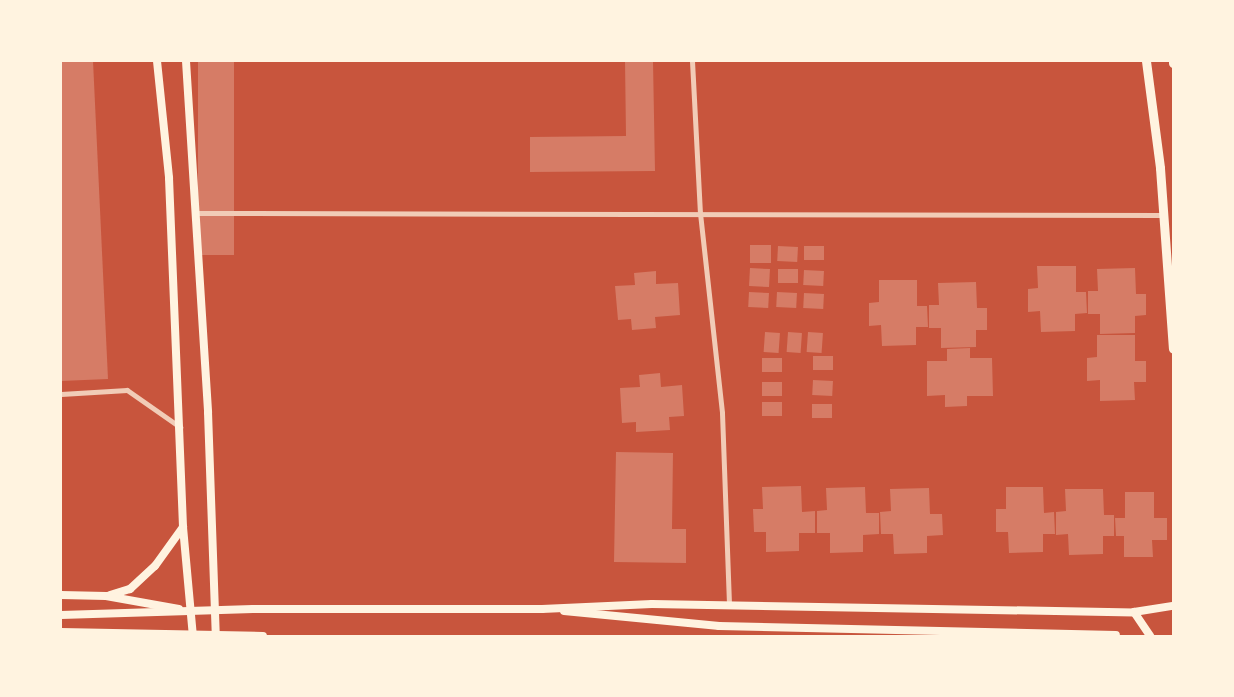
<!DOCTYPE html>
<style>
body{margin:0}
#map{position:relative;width:1234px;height:697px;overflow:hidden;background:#c8553d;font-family:Ubuntu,sans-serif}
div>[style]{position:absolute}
.building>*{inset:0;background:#d67c66;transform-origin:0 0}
.minor>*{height:5px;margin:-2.5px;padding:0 2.5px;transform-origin:2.5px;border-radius:2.5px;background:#f1ccb7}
.secondary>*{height:8px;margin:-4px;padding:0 4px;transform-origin:4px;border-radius:4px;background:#fff3e0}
.trunk>*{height:9px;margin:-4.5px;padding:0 4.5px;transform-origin:4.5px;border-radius:4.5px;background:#fff3e0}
span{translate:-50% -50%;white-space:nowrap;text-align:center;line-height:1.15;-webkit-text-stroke:4px #fff3e0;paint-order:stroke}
.frame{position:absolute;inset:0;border:62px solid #fff3e0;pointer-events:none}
</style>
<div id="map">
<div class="building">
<i style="clip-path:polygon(61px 61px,93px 61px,108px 379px,61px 381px)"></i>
<i style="left:198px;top:61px;width:36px;height:194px"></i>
<i style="clip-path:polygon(625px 61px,653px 61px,655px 171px,530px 172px,530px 137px,626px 136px)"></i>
<i style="left:750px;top:245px;width:21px;height:18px"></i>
<i style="left:778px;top:246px;width:20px;height:15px;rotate:3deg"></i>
<i style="left:804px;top:246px;width:20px;height:14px"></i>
<i style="clip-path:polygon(1037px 266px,1076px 266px,1076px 292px,1086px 292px,1087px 313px,1075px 314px,1075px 331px,1041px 332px,1040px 311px,1028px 312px,1028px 289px,1038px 288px)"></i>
<i style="left:750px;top:268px;width:20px;height:18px;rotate:3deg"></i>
<i style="clip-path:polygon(1135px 268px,1136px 294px,1146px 294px,1146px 315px,1135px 316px,1135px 333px,1100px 334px,1100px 314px,1088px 314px,1088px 291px,1098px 291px,1097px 269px)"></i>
<i style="left:778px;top:269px;width:20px;height:14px"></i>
<i style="left:804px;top:270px;width:20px;height:15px;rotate:3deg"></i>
<i style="clip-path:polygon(656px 271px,656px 284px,678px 283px,680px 315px,655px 317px,656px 328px,632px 330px,631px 319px,618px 320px,615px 286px,635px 285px,634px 273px)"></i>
<i style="clip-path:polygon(879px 280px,917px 280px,917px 306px,927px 306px,928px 327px,916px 327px,916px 345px,882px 346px,881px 325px,869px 326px,869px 303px,879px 302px)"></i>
<i style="clip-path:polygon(976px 282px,977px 308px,987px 308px,987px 330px,976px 330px,976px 347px,941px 348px,941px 328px,929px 328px,929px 305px,939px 305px,938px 283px)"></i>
<i style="left:749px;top:292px;width:20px;height:15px;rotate:3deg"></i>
<i style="left:777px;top:292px;width:20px;height:15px;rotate:3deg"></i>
<i style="left:804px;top:293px;width:20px;height:15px;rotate:3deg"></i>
<i style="left:765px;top:332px;width:15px;height:20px;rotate:4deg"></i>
<i style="left:788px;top:332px;width:14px;height:20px;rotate:4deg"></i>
<i style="left:808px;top:332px;width:15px;height:20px;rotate:4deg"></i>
<i style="clip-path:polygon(1097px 335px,1135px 335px,1135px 361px,1146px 361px,1146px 382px,1134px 382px,1135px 400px,1100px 401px,1100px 380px,1087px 381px,1087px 358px,1097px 357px)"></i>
<i style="clip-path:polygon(970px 348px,970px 358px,992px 358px,993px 396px,967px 396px,967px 406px,945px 407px,945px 395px,927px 396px,927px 361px,947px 361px,947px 349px)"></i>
<i style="left:813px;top:356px;width:20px;height:14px"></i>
<i style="left:762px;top:358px;width:20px;height:14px"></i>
<i style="clip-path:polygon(660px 373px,661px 387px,682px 385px,684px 416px,669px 417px,670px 430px,636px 432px,636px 422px,622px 423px,620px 388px,640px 387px,639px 375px)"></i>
<i style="left:813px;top:380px;width:20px;height:15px;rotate:3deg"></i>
<i style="left:762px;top:382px;width:20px;height:14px"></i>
<i style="left:762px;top:402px;width:20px;height:14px"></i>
<i style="left:812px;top:404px;width:20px;height:14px"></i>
<i style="clip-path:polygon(616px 452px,673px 453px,672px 529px,686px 529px,686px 563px,614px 562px)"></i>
<i style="clip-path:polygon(801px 486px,802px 512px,815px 511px,815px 533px,799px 533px,799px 551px,766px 552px,766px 532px,754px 532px,753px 509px,763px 509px,762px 487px)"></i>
<i style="clip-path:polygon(865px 487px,866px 513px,879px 513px,879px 534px,863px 535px,863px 552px,830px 553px,830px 533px,817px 533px,817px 511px,827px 510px,826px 488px)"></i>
<i style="clip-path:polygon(1006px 487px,1043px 487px,1044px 513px,1054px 512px,1055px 534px,1043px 534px,1043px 552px,1009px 553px,1008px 532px,996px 532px,996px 509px,1006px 509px)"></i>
<i style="clip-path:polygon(929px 488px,930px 514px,942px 514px,943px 535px,927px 536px,927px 553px,894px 554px,893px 534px,881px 534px,880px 512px,891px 511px,890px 489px)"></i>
<i style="clip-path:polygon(1065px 489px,1103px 489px,1104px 515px,1114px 515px,1114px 536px,1103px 536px,1103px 554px,1069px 555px,1068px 534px,1056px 535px,1056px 512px,1066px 511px)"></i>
<i style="clip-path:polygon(1125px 492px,1154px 492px,1154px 518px,1167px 518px,1167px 540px,1152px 540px,1153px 557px,1124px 557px,1124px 536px,1116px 536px,1115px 518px,1125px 518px)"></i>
</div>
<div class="minor">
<i style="left:692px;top:61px;width:152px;rotate:87deg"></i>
<i style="left:700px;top:213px;width:201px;rotate:83.7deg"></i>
<i style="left:722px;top:413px;width:191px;rotate:87.9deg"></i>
<i style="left:196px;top:213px;width:967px;rotate:0.12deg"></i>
<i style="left:61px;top:394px;width:66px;rotate:-3.5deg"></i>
<i style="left:127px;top:390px;width:65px;rotate:34.9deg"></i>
</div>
<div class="secondary">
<i style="left:157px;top:61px;width:118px;rotate:84.1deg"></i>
<i style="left:169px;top:178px;width:349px;rotate:87.7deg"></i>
<i style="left:183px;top:527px;width:109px;rotate:84.8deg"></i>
<i style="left:186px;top:61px;width:352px;rotate:86.4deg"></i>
<i style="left:208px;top:412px;width:224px;rotate:88deg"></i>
<i style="left:61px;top:595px;width:45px;rotate:1.3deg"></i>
<i style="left:106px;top:596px;width:74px;rotate:10.1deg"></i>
<i style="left:110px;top:595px;width:21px;rotate:-17deg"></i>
<i style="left:130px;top:589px;width:34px;rotate:-43deg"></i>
<i style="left:155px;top:566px;width:48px;rotate:-54.3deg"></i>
<i style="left:564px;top:611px;width:156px;rotate:5.5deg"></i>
<i style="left:719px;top:626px;width:397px;rotate:1.3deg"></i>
<i style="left:1134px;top:612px;width:29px;rotate:56deg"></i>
<i style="left:61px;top:615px;width:192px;rotate:-1.8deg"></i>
<i style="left:253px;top:609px;width:289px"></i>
<i style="left:542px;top:609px;width:110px;rotate:-2.6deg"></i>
<i style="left:652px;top:604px;width:482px;rotate:1deg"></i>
<i style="left:1134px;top:612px;width:39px;rotate:-9deg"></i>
<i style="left:61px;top:632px;width:202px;rotate:1.1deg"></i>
</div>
<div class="trunk">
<i style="left:1146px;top:61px;width:108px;rotate:82.5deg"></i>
<i style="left:1160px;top:168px;width:181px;rotate:85.9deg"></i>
<i style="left:1173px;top:61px;width:2px;rotate:90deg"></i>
</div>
<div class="frame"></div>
</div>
